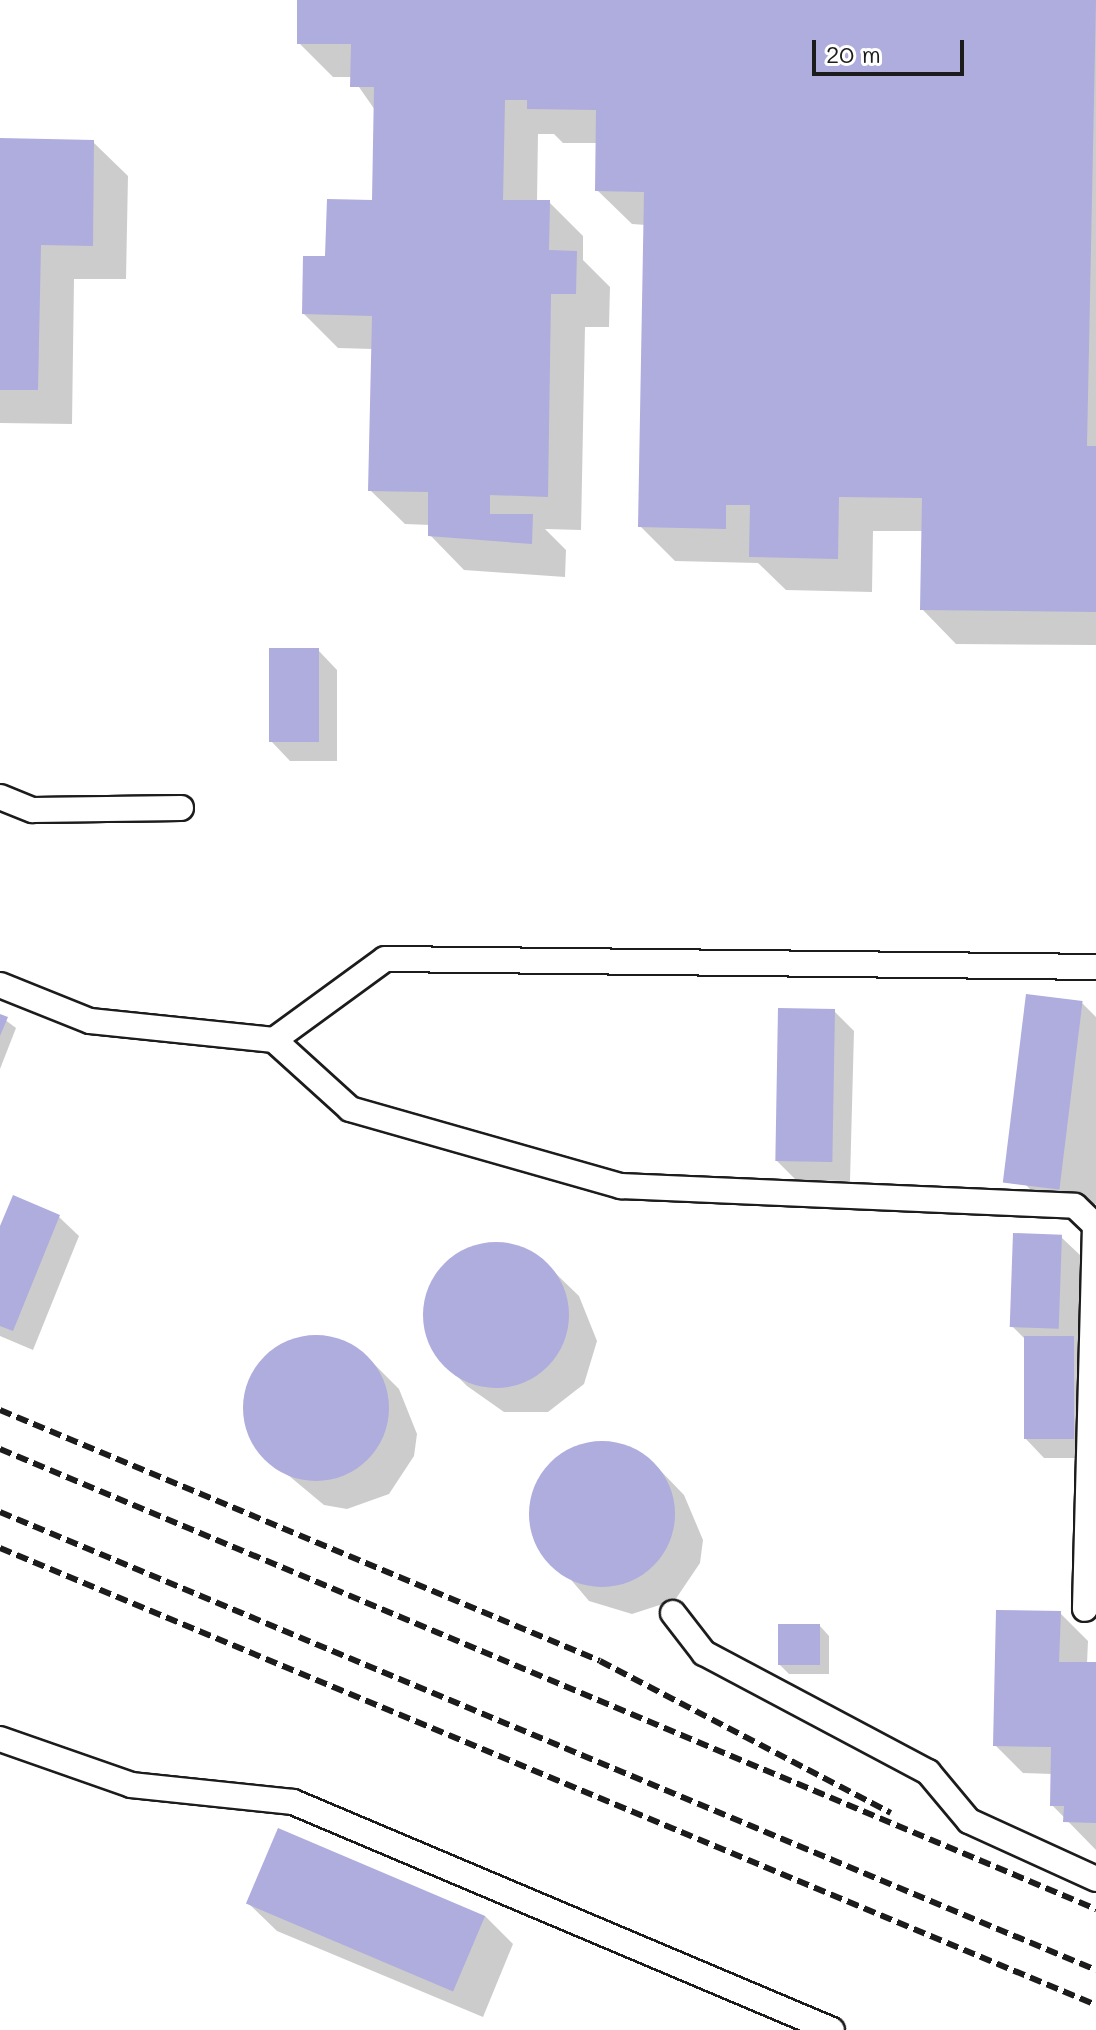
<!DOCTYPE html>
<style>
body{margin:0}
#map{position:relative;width:1096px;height:2030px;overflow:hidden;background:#fff;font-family:Mali,sans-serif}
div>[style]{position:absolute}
.shadow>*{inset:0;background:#0003}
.building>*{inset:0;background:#afacde;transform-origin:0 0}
.round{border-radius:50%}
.roads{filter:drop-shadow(2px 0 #1c1c1c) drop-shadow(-2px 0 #1c1c1c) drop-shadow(0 2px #1c1c1c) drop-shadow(0 -2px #1c1c1c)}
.service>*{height:24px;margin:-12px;padding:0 12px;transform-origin:12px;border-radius:12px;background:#fff}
.rail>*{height:6px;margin-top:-3px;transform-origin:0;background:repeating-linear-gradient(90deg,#1c1c1c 0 12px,transparent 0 18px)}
span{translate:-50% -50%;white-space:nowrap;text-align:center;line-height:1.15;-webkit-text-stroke:6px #fff;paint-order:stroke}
.scale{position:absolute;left:812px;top:40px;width:152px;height:36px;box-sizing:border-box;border:4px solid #1c1c1c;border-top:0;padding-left:10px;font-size:24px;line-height:28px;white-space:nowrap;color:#1c1c1c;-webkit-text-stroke:6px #fff;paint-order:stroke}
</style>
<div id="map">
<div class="shadow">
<i style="clip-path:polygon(299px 0,1096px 0,1096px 645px,956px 644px,922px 609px,923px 531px,873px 531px,872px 592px,786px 590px,758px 563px,675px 561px,641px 527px,646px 225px,632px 224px,597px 190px,598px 143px,563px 143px,554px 134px,538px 134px,537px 202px,549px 202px,583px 236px,583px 260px,610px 287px,609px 327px,585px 327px,581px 530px,545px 529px,566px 550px,565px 577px,464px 570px,430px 535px,430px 525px,405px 524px,370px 490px,373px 349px,338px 348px,304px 314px,327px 258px,374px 202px,375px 110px,352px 77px,333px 77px,299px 43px)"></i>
<i style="clip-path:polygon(0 140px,93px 142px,128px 176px,126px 279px,74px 279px,72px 424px,0 423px)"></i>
<i style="clip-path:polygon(318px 650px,337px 670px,337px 761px,290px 761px,271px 741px)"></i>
<i style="clip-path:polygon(1082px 1003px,1096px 1017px,1096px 1204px,1044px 1203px,1025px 1184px)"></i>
<i style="clip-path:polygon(834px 1011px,854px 1031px,850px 1181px,796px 1180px,776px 1160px)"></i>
<i style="clip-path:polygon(0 1016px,16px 1028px,0 1069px)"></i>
<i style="clip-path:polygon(59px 1217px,79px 1236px,33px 1350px,0 1336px,0 1231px)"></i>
<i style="clip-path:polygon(1061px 1237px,1081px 1256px,1078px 1344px,1092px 1358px,1091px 1458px,1044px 1458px,1025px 1438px,1026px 1340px,1012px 1326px)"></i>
<i style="clip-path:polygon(507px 1244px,550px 1268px,579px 1296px,597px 1341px,584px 1384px,548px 1412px,504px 1412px,467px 1386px,438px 1357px,425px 1314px,429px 1290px,460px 1253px)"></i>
<i style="clip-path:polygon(328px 1337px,371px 1361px,399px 1389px,417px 1434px,414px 1456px,389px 1494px,347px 1509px,324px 1505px,258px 1450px,245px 1407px,249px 1383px,281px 1346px)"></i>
<i style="clip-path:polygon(614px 1443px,656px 1466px,684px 1495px,703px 1540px,700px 1563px,675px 1600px,632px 1614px,589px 1601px,534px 1536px,535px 1488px,566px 1452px)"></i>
<i style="clip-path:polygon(1060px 1613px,1088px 1641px,1087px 1664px,1096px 1664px,1096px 1850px,1052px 1805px,1052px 1774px,1023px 1773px,995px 1745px)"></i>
<i style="clip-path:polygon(820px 1626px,829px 1636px,829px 1674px,789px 1674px,779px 1664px)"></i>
<i style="clip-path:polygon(249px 1904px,485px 1916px,513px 1944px,483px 2017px,277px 1931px)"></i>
</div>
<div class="building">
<i style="clip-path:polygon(297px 0,1096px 0,1087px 446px,1096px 446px,1096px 612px,920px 610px,922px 498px,839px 497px,838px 559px,749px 557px,750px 505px,726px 505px,726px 529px,638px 527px,644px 192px,595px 191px,596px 110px,527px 109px,527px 100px,505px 100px,503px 200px,550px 200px,549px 250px,577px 251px,576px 294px,551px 294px,548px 497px,490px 495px,490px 514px,533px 514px,532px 544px,428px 536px,428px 492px,368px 491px,372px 316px,302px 314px,303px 256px,325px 256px,327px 199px,372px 200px,374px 87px,350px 87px,351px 44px,297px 44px)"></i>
<i style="clip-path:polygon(0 138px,94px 140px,93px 246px,41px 245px,38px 390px,0 390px)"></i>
<i style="left:269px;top:648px;width:50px;height:94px"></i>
<i style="left:1026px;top:994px;width:57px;height:190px;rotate:7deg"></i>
<i style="left:778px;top:1008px;width:57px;height:153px;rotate:1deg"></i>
<i style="clip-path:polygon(0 1014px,8px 1017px,0 1036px)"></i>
<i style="clip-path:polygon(13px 1195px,60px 1215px,13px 1331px,0 1326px,0 1226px)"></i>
<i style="left:1013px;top:1233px;width:49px;height:94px;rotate:2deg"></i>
<i class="round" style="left:423px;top:1242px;width:146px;height:146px"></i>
<i class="round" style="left:243px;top:1335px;width:146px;height:146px"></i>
<i style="left:1024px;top:1336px;width:50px;height:103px"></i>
<i class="round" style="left:529px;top:1441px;width:146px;height:146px"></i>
<i style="clip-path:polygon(996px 1610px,1061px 1611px,1059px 1662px,1096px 1662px,1096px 1823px,1063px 1822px,1064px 1806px,1050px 1806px,1051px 1747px,993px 1746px)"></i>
<i style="left:778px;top:1624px;width:42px;height:41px"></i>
<i style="left:278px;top:1828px;width:225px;height:82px;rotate:23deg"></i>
</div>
<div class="roads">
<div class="service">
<i style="left:0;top:797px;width:35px;rotate:22deg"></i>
<i style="left:33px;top:810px;width:148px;rotate:-0.8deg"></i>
<i style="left:0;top:985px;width:97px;rotate:21.8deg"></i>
<i style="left:90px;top:1021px;width:185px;rotate:5.9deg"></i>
<i style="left:274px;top:1040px;width:103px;rotate:42.2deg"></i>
<i style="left:350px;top:1109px;width:282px;rotate:15.9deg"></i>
<i style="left:621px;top:1186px;width:454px;rotate:2.5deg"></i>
<i style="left:1075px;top:1206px;width:28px;rotate:44deg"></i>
<i style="left:1095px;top:1225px;width:384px;rotate:91.5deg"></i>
<i style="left:274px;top:1040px;width:137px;rotate:-36.1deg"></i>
<i style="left:385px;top:959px;width:711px;rotate:0.64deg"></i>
<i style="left:673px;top:1613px;width:51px;rotate:52.2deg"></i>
<i style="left:704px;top:1653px;width:254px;rotate:28deg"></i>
<i style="left:928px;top:1772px;width:64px;rotate:50.1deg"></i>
<i style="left:969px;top:1821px;width:140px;rotate:24.5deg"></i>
<i style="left:0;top:1739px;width:139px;rotate:19.3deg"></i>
<i style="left:131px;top:1785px;width:163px;rotate:6deg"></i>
<i style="left:293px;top:1802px;width:585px;rotate:22.93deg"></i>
</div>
</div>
<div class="rail">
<i style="left:0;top:1410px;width:650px;rotate:22.7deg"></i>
<i style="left:600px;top:1661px;width:328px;rotate:27.6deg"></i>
<i style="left:0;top:1449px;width:1189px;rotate:22.77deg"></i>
<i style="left:0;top:1512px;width:1188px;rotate:22.68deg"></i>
<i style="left:0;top:1548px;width:1187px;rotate:22.63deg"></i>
</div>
<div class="scale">20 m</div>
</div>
